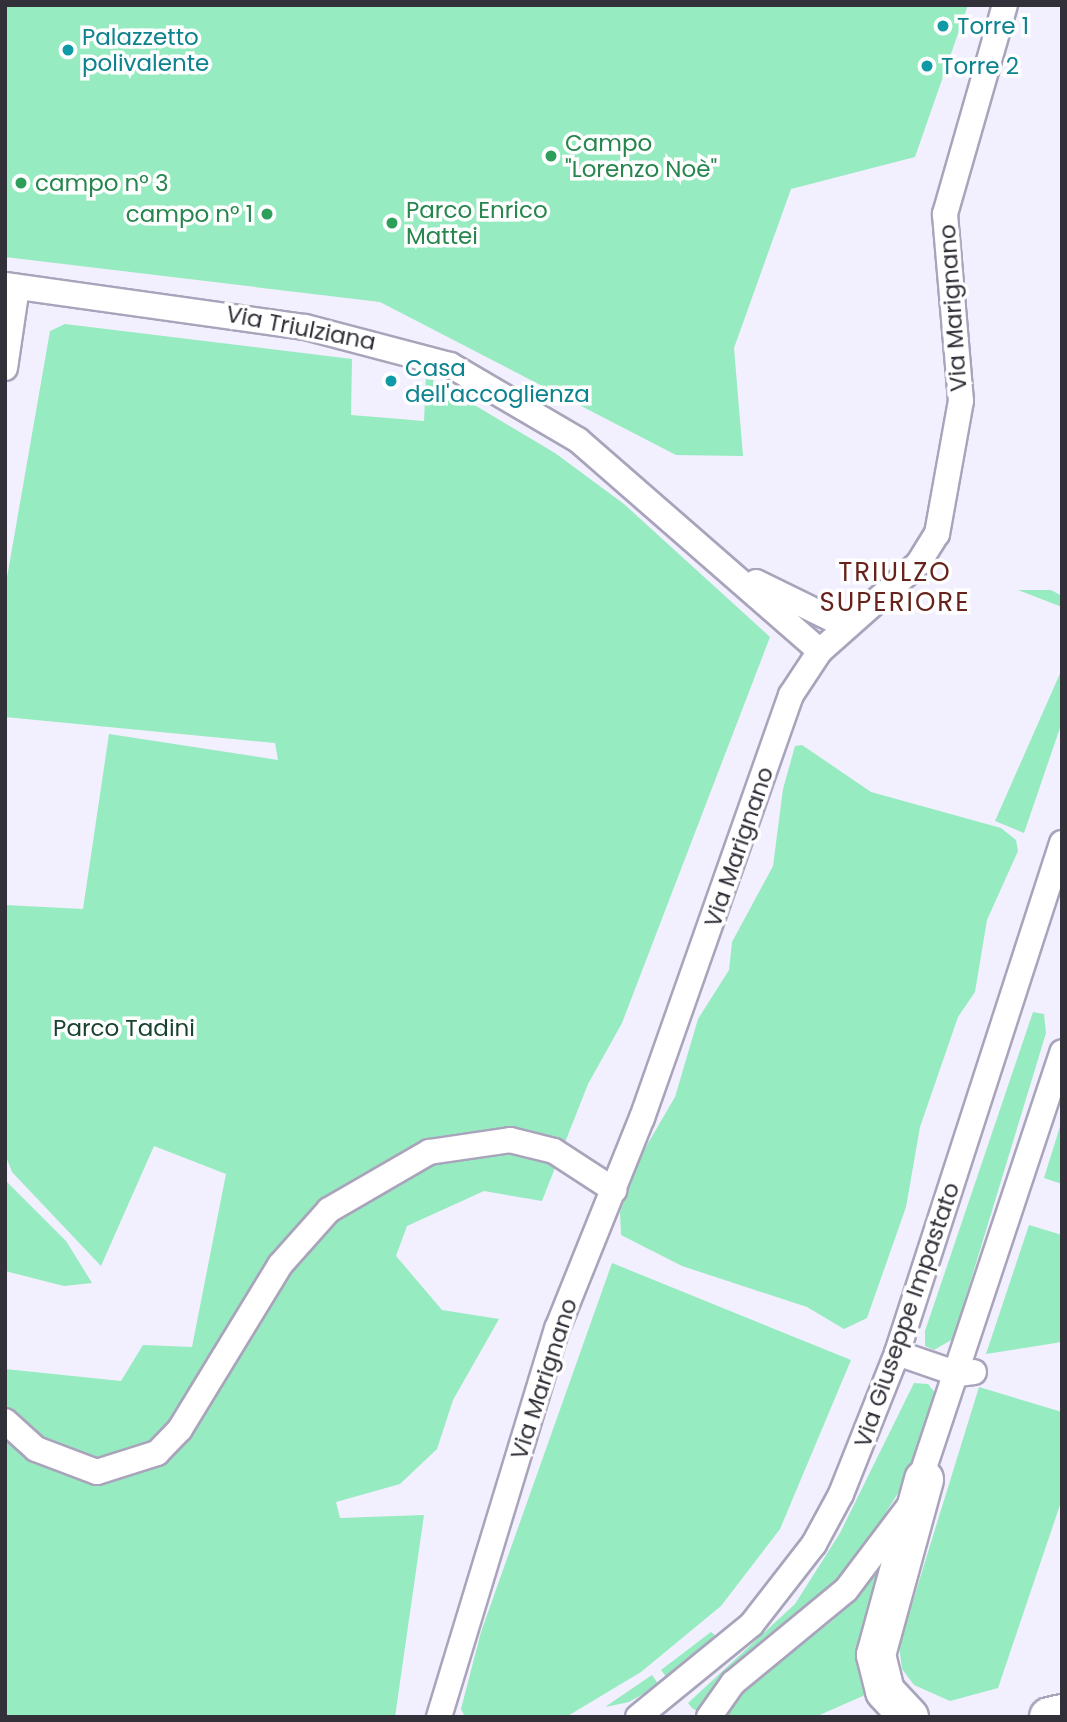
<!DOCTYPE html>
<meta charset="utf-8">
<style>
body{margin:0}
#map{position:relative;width:1067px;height:1722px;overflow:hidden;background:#f2effe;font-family:Poppins,sans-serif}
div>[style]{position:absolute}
.green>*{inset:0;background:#97ebc0}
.roads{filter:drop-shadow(2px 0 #a9a4bb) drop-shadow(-2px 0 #a9a4bb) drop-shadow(0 2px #a9a4bb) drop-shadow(0 -2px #a9a4bb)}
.street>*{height:24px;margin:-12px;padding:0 12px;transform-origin:12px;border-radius:12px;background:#fff}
.highway>*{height:38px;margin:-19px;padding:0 19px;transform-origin:19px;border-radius:19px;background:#fff}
.dots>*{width:19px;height:19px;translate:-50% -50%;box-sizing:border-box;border:4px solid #fff;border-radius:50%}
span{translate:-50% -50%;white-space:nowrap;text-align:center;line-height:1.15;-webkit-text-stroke:7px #fff;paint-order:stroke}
.culture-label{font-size:23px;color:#0d838f}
.left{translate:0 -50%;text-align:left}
.leisure-label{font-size:23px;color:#27864d}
.right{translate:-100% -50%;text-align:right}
.street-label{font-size:23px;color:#323039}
.park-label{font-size:23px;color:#18432f}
.quarter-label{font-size:26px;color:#67231b;letter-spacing:2px}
.frame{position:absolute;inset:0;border:7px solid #323039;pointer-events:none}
</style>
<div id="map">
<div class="green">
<i style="clip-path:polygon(5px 5px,968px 5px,915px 157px,791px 189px,734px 348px,743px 456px,676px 455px,380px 302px,5px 257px)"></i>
<i style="clip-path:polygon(65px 324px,352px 359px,351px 415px,424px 421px,426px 376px,555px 453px,624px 504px,770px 637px,622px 1023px,588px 1084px,542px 1201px,484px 1191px,407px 1226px,396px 1256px,442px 1310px,499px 1319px,453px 1400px,437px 1449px,400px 1484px,336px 1502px,340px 1518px,424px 1515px,395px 1717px,5px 1717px,5px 1369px,121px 1381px,143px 1345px,192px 1347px,226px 1174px,154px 1146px,101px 1266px,12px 1172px,5px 1154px,5px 905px,83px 909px,109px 734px,278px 760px,275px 743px,5px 717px,5px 589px,50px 331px)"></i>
<i style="clip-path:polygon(1018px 590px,1051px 590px,1062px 596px,1062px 607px)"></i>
<i style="clip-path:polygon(1062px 669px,1062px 722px,1024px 833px,995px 821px)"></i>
<i style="clip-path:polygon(802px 745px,871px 792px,1001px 828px,1016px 840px,1018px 851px,987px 920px,975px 992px,958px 1017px,920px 1127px,906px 1207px,867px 1318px,844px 1329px,807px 1307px,682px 1266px,621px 1235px,620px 1212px,640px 1157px,675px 1097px,698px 1019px,729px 970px,732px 942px,773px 866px,783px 789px,795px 746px)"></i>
<i style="clip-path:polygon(1033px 1012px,1044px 1014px,1046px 1033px,953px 1339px,934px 1350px,925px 1346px,925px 1331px)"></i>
<i style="clip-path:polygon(1062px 1120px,1062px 1184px,1044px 1178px)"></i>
<i style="clip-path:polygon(5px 1180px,66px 1241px,92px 1283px,64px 1286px,5px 1271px)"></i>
<i style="clip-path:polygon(1029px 1225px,1062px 1235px,1062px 1342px,986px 1354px)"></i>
<i style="clip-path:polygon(612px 1263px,851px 1360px,780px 1529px,721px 1606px,641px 1672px,566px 1717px,465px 1717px,461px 1709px,481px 1632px)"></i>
<i style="clip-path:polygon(914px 1383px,928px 1384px,936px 1394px,903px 1485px,864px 1548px,828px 1590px,718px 1681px,698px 1712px,692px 1708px,688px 1703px,795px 1604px,840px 1533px)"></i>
<i style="clip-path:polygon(979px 1387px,1062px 1412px,1062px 1499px,998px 1688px,950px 1701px,914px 1685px,902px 1669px,899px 1646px)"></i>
<i style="clip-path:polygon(886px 1559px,872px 1692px,815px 1717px,722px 1717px,740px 1694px,833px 1620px)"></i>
<i style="clip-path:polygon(711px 1632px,715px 1635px,667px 1678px,661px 1670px)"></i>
<i style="clip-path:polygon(652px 1675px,659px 1685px,629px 1702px,605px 1707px)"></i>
</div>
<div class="roads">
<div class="street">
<i style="left:5px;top:285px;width:303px;rotate:8deg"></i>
<i style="left:305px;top:327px;width:150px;rotate:14.7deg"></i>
<i style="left:450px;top:365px;width:148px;rotate:30.4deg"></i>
<i style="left:578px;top:440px;width:321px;rotate:41.1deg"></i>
<i style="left:5px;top:368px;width:82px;rotate:-81.6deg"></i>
<i style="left:756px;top:582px;width:100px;rotate:26.1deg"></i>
<i style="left:897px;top:1353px;width:65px;rotate:19deg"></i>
<i style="left:958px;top:1374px;width:16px;rotate:-7deg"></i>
<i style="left:5px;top:1421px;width:42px;rotate:42.1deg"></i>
<i style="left:36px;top:1449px;width:65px;rotate:20.7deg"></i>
<i style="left:97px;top:1472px;width:63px;rotate:-17.6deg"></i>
<i style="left:157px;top:1453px;width:33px;rotate:-46deg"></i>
<i style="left:180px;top:1429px;width:192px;rotate:-58.6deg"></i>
<i style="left:280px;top:1265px;width:74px;rotate:-48.3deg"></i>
<i style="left:329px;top:1210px;width:116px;rotate:-30.1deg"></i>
<i style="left:429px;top:1152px;width:82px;rotate:-8.4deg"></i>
<i style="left:510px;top:1140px;width:45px;rotate:14deg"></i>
<i style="left:554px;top:1151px;width:72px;rotate:33deg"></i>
<i style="left:439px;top:1717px;width:406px;rotate:-73.1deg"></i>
<i style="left:557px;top:1329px;width:227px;rotate:-68.1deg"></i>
<i style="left:642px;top:1118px;width:448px;rotate:-70.6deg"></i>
<i style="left:791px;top:695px;width:53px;rotate:-56.6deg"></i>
<i style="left:820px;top:651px;width:131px;rotate:-41.6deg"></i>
<i style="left:918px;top:564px;width:36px;rotate:-58deg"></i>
<i style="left:937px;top:534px;width:135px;rotate:-79.8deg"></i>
<i style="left:961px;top:401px;width:188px;rotate:-94.9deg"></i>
<i style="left:945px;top:214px;width:217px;rotate:-74deg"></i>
<i style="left:638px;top:1717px;width:146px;rotate:-39.2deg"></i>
<i style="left:751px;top:1625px;width:103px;rotate:-52.1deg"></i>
<i style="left:814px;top:1544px;width:57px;rotate:-61.6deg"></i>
<i style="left:841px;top:1494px;width:152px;rotate:-68.3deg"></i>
<i style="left:897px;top:1353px;width:536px;rotate:-72.07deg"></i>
<i style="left:709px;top:1717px;width:42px;rotate:-54.8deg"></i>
<i style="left:733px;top:1683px;width:146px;rotate:-39.5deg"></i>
<i style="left:846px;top:1590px;width:111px;rotate:-53deg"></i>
<i style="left:913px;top:1501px;width:473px;rotate:-71.6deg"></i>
</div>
<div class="highway">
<i style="left:909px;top:1717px;width:35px;rotate:-133deg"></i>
<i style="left:885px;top:1691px;width:37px;rotate:-104deg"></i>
<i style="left:876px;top:1655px;width:182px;rotate:-74.7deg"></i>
<i style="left:1049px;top:1717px;width:13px;rotate:-13deg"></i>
</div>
</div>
<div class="dots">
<i style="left:943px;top:26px;background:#0f9aa8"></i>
<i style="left:68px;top:50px;background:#0f9aa8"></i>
<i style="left:927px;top:66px;background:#0f9aa8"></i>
<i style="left:551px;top:156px;background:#2e9e5b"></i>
<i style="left:21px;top:183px;background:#2e9e5b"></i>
<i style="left:267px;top:214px;background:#2e9e5b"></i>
<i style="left:392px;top:223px;background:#2e9e5b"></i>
<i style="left:391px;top:381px;background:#0f9aa8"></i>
</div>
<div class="culture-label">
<span class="left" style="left:957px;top:26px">Torre 1</span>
<span class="left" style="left:82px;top:50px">Palazzetto<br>polivalente</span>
<span class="left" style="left:941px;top:66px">Torre 2</span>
<span class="left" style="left:405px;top:381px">Casa<br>dell'accoglienza</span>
</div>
<div class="leisure-label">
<span class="left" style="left:565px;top:156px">Campo<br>"Lorenzo Noè"</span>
<span class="left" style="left:35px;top:183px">campo n° 3</span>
<span class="left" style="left:406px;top:223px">Parco Enrico<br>Mattei</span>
<span class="right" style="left:253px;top:214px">campo n° 1</span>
</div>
<div class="street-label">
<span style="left:953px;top:308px;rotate:-94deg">Via Marignano</span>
<span style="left:301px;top:328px;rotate:11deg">Via Triulziana</span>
<span style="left:739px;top:847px;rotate:-71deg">Via Marignano</span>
<span style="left:907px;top:1315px;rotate:-71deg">Via Giuseppe Impastato</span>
<span style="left:544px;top:1379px;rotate:-72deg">Via Marignano</span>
</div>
<div class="park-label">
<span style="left:124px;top:1028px">Parco Tadini</span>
</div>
<div class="quarter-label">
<span style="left:895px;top:588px">TRIULZO<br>SUPERIORE</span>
</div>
<div class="frame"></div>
</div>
